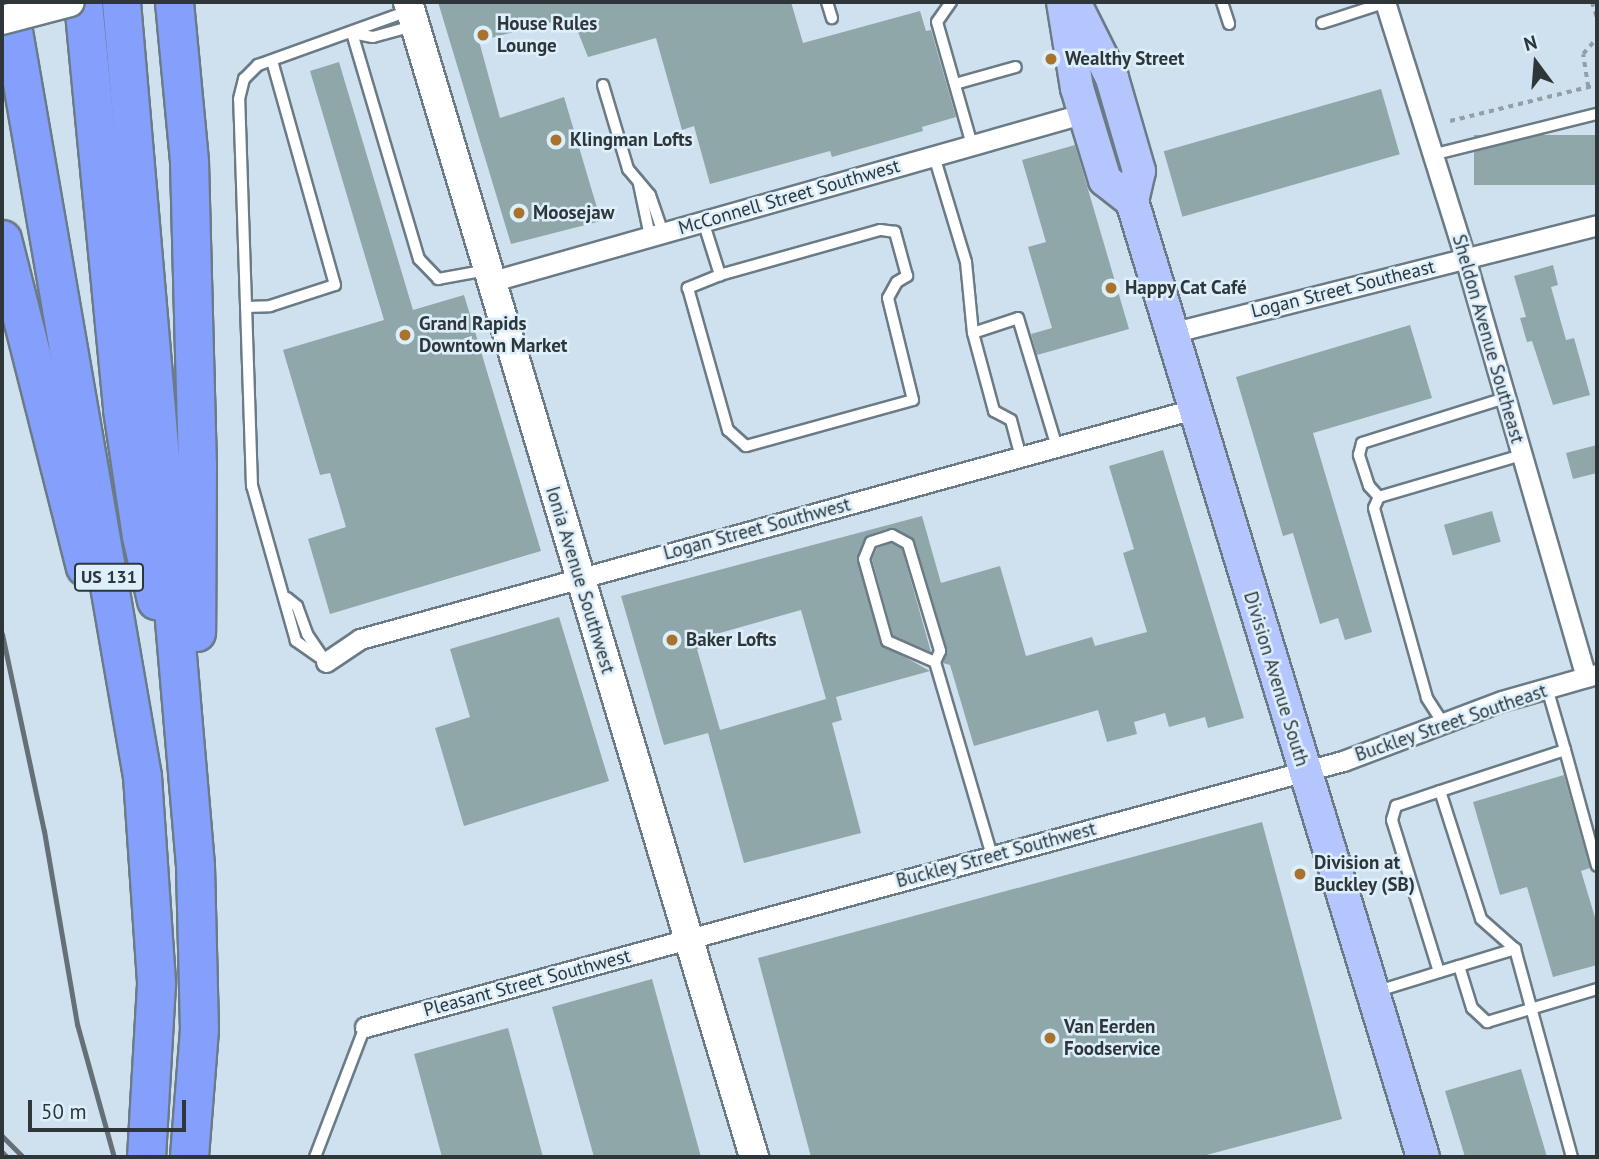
<!DOCTYPE html>
<meta charset="utf-8">
<style>
body{margin:0}
#map{position:relative;width:1599px;height:1159px;overflow:hidden;background:#cfe1ee;font-family:"PT Sans",sans-serif}
div>[style]{position:absolute}
.building>*{inset:0;background:#8fa7a9;transform-origin:0 0}
.path>*{height:3.5px;margin-top:-1.75px;transform-origin:0;background:repeating-linear-gradient(90deg,#919fa9 0 5px,transparent 0 10px)}
.roads{filter:drop-shadow(2px 0 #6a7b86) drop-shadow(-2px 0 #6a7b86) drop-shadow(0 2px #6a7b86) drop-shadow(0 -2px #6a7b86)}
.lane>*{height:10px;margin:-5px;padding:0 5px;transform-origin:5px;border-radius:5px;background:#fff}
.street>*{height:19px;margin:-9.5px;padding:0 9.5px;transform-origin:9.5px;border-radius:9.5px;background:#fff}
.secondary>*{height:28px;margin:-14px;padding:0 14px;transform-origin:14px;border-radius:14px;background:#fff}
.primary>*{height:32px;margin:-16px;padding:0 16px;transform-origin:16px;border-radius:16px;background:#b5c5fd}
.highway>*{height:37px;margin:-18.5px;padding:0 18.5px;transform-origin:18.5px;border-radius:18.5px;background:#849ffc}
.rail>*{height:5px;margin:-2.5px;padding:0 2.5px;transform-origin:2.5px;border-radius:2.5px;background:#646f76}
.bridges{filter:drop-shadow(2px 0 #6a7b86) drop-shadow(-2px 0 #6a7b86) drop-shadow(0 2px #6a7b86) drop-shadow(0 -2px #6a7b86)}
.secondary-bridge>*{height:28px;margin:-14px;padding:0 14px;transform-origin:14px;border-radius:14px;background:#fff}
.dots>*{width:19px;height:19px;translate:-50% -50%;box-sizing:border-box;border:4px solid #dceffb;border-radius:50%}
span{translate:-50% -50%;white-space:nowrap;text-align:center;line-height:1.15;-webkit-text-stroke:5px #dceffb;paint-order:stroke}
.shield-label span{padding:2px 5px;background:#dceffb;border:2px solid;border-radius:5px;-webkit-text-stroke-width:0}
.shield-label{font-size:18px;color:#2e363a;font-weight:700}
.poi-label{font-size:19px;color:#2e363a;font-weight:700}
.left{translate:0 -50%;text-align:left}
.street-label{font-size:19px;color:#2e363a}
.frame{position:absolute;inset:0;border:4px solid #2e363a;pointer-events:none}
.north{position:absolute;left:1501px;top:28px;width:70px;height:70px;-webkit-text-stroke:5px #dceffb;paint-order:stroke;rotate:344deg;font-size:19px;font-weight:700;line-height:28px;text-align:center;color:#2e363a}
.north::after{content:'';display:block;margin:auto;width:24px;height:32px;background:#2e363a;clip-path:polygon(50% 0,100% 100%,50% 72%,0 100%)}
.scale{position:absolute;left:28px;top:1100px;width:158px;height:32px;box-sizing:border-box;border:4px solid #2e363a;border-top:0;padding-left:9px;font-size:21px;line-height:24px;white-space:nowrap;color:#2e363a;-webkit-text-stroke:5px #dceffb;paint-order:stroke}
</style>
<div id="map">
<div class="building">
<i style="clip-path:polygon(438px 2px,791px 2px,803px 43px,920px 11px,926px 31px,931px 30px,956px 117px,922px 127px,923px 131px,832px 157px,830px 151px,710px 184px,694px 126px,682px 130px,656px 38px,588px 57px,572px 17px,479px 41px,500px 118px,564px 97px,601px 221px,511px 244px)"></i>
<i style="clip-path:polygon(339px 62px,413px 310px,464px 295px,541px 551px,330px 614px,308px 539px,346px 527px,330px 473px,320px 475px,283px 350px,384px 320px,310px 71px)"></i>
<i style="left:1381px;top:89px;width:68px;height:226px;rotate:74deg"></i>
<i style="left:1597px;top:135px;width:50px;height:123px;rotate:90deg"></i>
<i style="clip-path:polygon(1075px 145px,1129px 329px,1037px 355px,1031px 334px,1052px 328px,1028px 247px,1046px 242px,1022px 160px)"></i>
<i style="clip-path:polygon(1553px 265px,1558px 285px,1551px 287px,1566px 340px,1574px 338px,1590px 395px,1553px 405px,1532px 341px,1527px 342px,1520px 318px,1526px 317px,1514px 276px)"></i>
<i style="clip-path:polygon(1410px 325px,1432px 398px,1313px 433px,1372px 632px,1345px 640px,1338px 618px,1320px 624px,1293px 533px,1283px 536px,1236px 377px)"></i>
<i style="clip-path:polygon(1597px 445px,1597px 473px,1573px 479px,1566px 453px)"></i>
<i style="clip-path:polygon(evenodd,1163px 450px,1244px 718px,1208px 728px,1205px 717px,1169px 727px,1165px 713px,1134px 722px,1137px 734px,1107px 742px,1098px 710px,974px 746px,950px 665px,943px 663px,947px 649px,915px 542px,890px 528px,866px 536px,857px 557px,880px 643px,930px 671px,836px 697px,842px 720px,832px 723px,861px 833px,744px 863px,708px 733px,664px 745px,621px 596px,922px 516px,941px 583px,1000px 566px,1026px 656px,1092px 637px,1095px 646px,1147px 632px,1123px 553px,1134px 549px,1109px 466px,1163px 450px,801px 610px,826px 699px,720px 730px,697px 649px,711px 645px,709px 636px,801px 610px)"></i>
<i style="left:1492px;top:511px;width:32px;height:50px;rotate:74deg"></i>
<i style="clip-path:polygon(891px 543px,902px 549px,931px 652px,893px 636px,872px 559px,877px 548px)"></i>
<i style="clip-path:polygon(559px 617px,609px 781px,464px 826px,435px 728px,470px 717px,450px 649px)"></i>
<i style="clip-path:polygon(1564px 775px,1590px 868px,1581px 871px,1597px 924px,1597px 965px,1553px 977px,1527px 887px,1500px 895px,1473px 802px)"></i>
<i style="clip-path:polygon(1262px 822px,1342px 1119px,1199px 1157px,811px 1157px,758px 958px)"></i>
<i style="clip-path:polygon(652px 979px,701px 1157px,594px 1157px,552px 1007px)"></i>
<i style="clip-path:polygon(508px 1028px,543px 1157px,442px 1157px,414px 1054px)"></i>
<i style="clip-path:polygon(1521px 1069px,1547px 1157px,1465px 1157px,1445px 1091px)"></i>
</div>
<div class="path">
<i style="left:1592px;top:2px;width:16px;rotate:72deg"></i>
<i style="left:1588px;top:87px;width:33px;rotate:-99deg"></i>
<i style="left:1583px;top:54px;width:21px;rotate:-49deg"></i>
<i style="left:1450px;top:121px;width:151px;rotate:-13.8deg"></i>
</div>
<div class="roads">
<div class="lane">
<i style="left:827px;top:2px;width:17px;rotate:73deg"></i>
<i style="left:951px;top:2px;width:24px;rotate:125deg"></i>
<i style="left:937px;top:22px;width:128px;rotate:74.1deg"></i>
<i style="left:1222px;top:2px;width:23px;rotate:72deg"></i>
<i style="left:1322px;top:23px;width:68px;rotate:-17.9deg"></i>
<i style="left:352px;top:33px;width:236px;rotate:73.5deg"></i>
<i style="left:419px;top:259px;width:28px;rotate:46deg"></i>
<i style="left:438px;top:279px;width:50px;rotate:-10.4deg"></i>
<i style="left:352px;top:33px;width:21px;rotate:11deg"></i>
<i style="left:373px;top:37px;width:41px;rotate:-15.4deg"></i>
<i style="left:955px;top:84px;width:63px;rotate:-15.6deg"></i>
<i style="left:603px;top:85px;width:88px;rotate:73.4deg"></i>
<i style="left:628px;top:169px;width:34px;rotate:50deg"></i>
<i style="left:650px;top:195px;width:40px;rotate:71.1deg"></i>
<i style="left:1432px;top:155px;width:170px;rotate:-14deg"></i>
<i style="left:934px;top:156px;width:111px;rotate:73.2deg"></i>
<i style="left:966px;top:262px;width:71px;rotate:84.4deg"></i>
<i style="left:973px;top:333px;width:81px;rotate:74.9deg"></i>
<i style="left:994px;top:411px;width:19px;rotate:28deg"></i>
<i style="left:1011px;top:420px;width:38px;rotate:75deg"></i>
<i style="left:639px;top:184px;width:53px;rotate:78.1deg"></i>
<i style="left:703px;top:221px;width:57px;rotate:72.5deg"></i>
<i style="left:720px;top:275px;width:35px;rotate:158deg"></i>
<i style="left:688px;top:288px;width:148px;rotate:74.3deg"></i>
<i style="left:728px;top:430px;width:24px;rotate:42deg"></i>
<i style="left:746px;top:446px;width:173px;rotate:-15.4deg"></i>
<i style="left:913px;top:400px;width:105px;rotate:-103.8deg"></i>
<i style="left:888px;top:298px;width:18px;rotate:-61deg"></i>
<i style="left:897px;top:282px;width:12px;rotate:-31deg"></i>
<i style="left:907px;top:276px;width:46px;rotate:-105.3deg"></i>
<i style="left:895px;top:232px;width:15px;rotate:-172deg"></i>
<i style="left:880px;top:230px;width:166px;rotate:164.3deg"></i>
<i style="left:246px;top:307px;width:24px;rotate:-2deg"></i>
<i style="left:270px;top:306px;width:68px;rotate:-17.9deg"></i>
<i style="left:335px;top:285px;width:233px;rotate:-105.7deg"></i>
<i style="left:973px;top:333px;width:47px;rotate:-18.4deg"></i>
<i style="left:1018px;top:318px;width:135px;rotate:73.2deg"></i>
<i style="left:1379px;top:497px;width:15px;rotate:-132deg"></i>
<i style="left:1369px;top:486px;width:33px;rotate:-108deg"></i>
<i style="left:1359px;top:455px;width:12px;rotate:-76deg"></i>
<i style="left:1362px;top:443px;width:150px;rotate:-17.5deg"></i>
<i style="left:892px;top:535px;width:18px;rotate:29deg"></i>
<i style="left:908px;top:544px;width:112px;rotate:73.3deg"></i>
<i style="left:940px;top:651px;width:12px;rotate:114deg"></i>
<i style="left:935px;top:662px;width:52px;rotate:-156.4deg"></i>
<i style="left:887px;top:641px;width:85px;rotate:-105.7deg"></i>
<i style="left:864px;top:559px;width:18px;rotate:-68deg"></i>
<i style="left:871px;top:542px;width:22px;rotate:-18deg"></i>
<i style="left:287px;top:598px;width:13px;rotate:39deg"></i>
<i style="left:297px;top:606px;width:30px;rotate:70deg"></i>
<i style="left:307px;top:634px;width:27px;rotate:56deg"></i>
<i style="left:326px;top:662px;width:37px;rotate:-145deg"></i>
<i style="left:296px;top:641px;width:161px;rotate:-105.8deg"></i>
<i style="left:252px;top:486px;width:387px;rotate:-91.9deg"></i>
<i style="left:239px;top:99px;width:21px;rotate:-76deg"></i>
<i style="left:244px;top:79px;width:20px;rotate:-45deg"></i>
<i style="left:258px;top:65px;width:159px;rotate:-19.8deg"></i>
<i style="left:935px;top:662px;width:202px;rotate:73.6deg"></i>
<i style="left:1547px;top:688px;width:65px;rotate:73.8deg"></i>
<i style="left:1565px;top:750px;width:132px;rotate:161.8deg"></i>
<i style="left:1440px;top:791px;width:134px;rotate:72.2deg"></i>
<i style="left:1481px;top:919px;width:45px;rotate:41.4deg"></i>
<i style="left:1515px;top:949px;width:216px;rotate:74.7deg"></i>
<i style="left:1443px;top:723px;width:30px;rotate:-123deg"></i>
<i style="left:1427px;top:698px;width:197px;rotate:-105.6deg"></i>
<i style="left:1374px;top:508px;width:12px;rotate:-66deg"></i>
<i style="left:1379px;top:497px;width:149px;rotate:-16.4deg"></i>
<i style="left:1565px;top:750px;width:120px;rotate:74.6deg"></i>
<i style="left:1459px;top:966px;width:59px;rotate:-16.9deg"></i>
<i style="left:1439px;top:972px;width:159px;rotate:-107.2deg"></i>
<i style="left:1392px;top:820px;width:15px;rotate:-74deg"></i>
<i style="left:1396px;top:806px;width:46px;rotate:-18.8deg"></i>
<i style="left:1378px;top:991px;width:85px;rotate:-17.2deg"></i>
<i style="left:1459px;top:966px;width:44px;rotate:72.8deg"></i>
<i style="left:1472px;top:1008px;width:21px;rotate:43deg"></i>
<i style="left:1487px;top:1022px;width:115px;rotate:-16.7deg"></i>
<i style="left:315px;top:1157px;width:139px;rotate:-69deg"></i>
</div>
<div class="street">
<i style="left:1385px;top:2px;width:268px;rotate:72.6deg"></i>
<i style="left:1465px;top:258px;width:436px;rotate:73.9deg"></i>
<i style="left:493px;top:281px;width:615px;rotate:-15.84deg"></i>
<i style="left:1171px;top:333px;width:439px;rotate:-14.2deg"></i>
<i style="left:326px;top:662px;width:41px;rotate:-34.1deg"></i>
<i style="left:360px;top:639px;width:865px;rotate:-15.42deg"></i>
<i style="left:365px;top:1027px;width:1014px;rotate:-15.22deg"></i>
<i style="left:1343px;top:761px;width:170px;rotate:-20.7deg"></i>
<i style="left:1502px;top:701px;width:99px;rotate:-15.9deg"></i>
</div>
<div class="secondary">
<i style="left:408px;top:2px;width:1206px;rotate:73.32deg"></i>
</div>
<div class="primary">
<i style="left:1063px;top:2px;width:87px;rotate:80.8deg"></i>
<i style="left:1077px;top:88px;width:96px;rotate:73.1deg"></i>
<i style="left:1105px;top:180px;width:34px;rotate:38deg"></i>
<i style="left:1074px;top:2px;width:85px;rotate:63.4deg"></i>
<i style="left:1112px;top:78px;width:97px;rotate:73.8deg"></i>
<i style="left:1139px;top:171px;width:31px;rotate:103deg"></i>
<i style="left:1132px;top:201px;width:999px;rotate:73.07deg"></i>
</div>
<div class="highway">
<i style="left:8px;top:2px;width:786px;rotate:80.18deg"></i>
<i style="left:142px;top:776px;width:208px;rotate:86.1deg"></i>
<i style="left:156px;top:984px;width:173px;rotate:93.3deg"></i>
<i style="left:83px;top:2px;width:409px;rotate:84.5deg"></i>
<i style="left:122px;top:409px;width:128px;rotate:81.5deg"></i>
<i style="left:141px;top:536px;width:66px;rotate:76.8deg"></i>
<i style="left:121px;top:2px;width:867px;rotate:85.1deg"></i>
<i style="left:195px;top:866px;width:163px;rotate:88.6deg"></i>
<i style="left:199px;top:1029px;width:128px;rotate:94.5deg"></i>
<i style="left:174px;top:2px;width:161px;rotate:84.6deg"></i>
<i style="left:189px;top:162px;width:302px;rotate:88.5deg"></i>
<i style="left:197px;top:464px;width:168px;rotate:90.3deg"></i>
<i style="left:2px;top:239px;width:338px;rotate:75.8deg"></i>
</div>
</div>
<div class="rail">
<i style="left:2px;top:634px;width:201px;rotate:78deg"></i>
<i style="left:44px;top:831px;width:196px;rotate:80.3deg"></i>
<i style="left:77px;top:1024px;width:138px;rotate:74.5deg"></i>
<i style="left:2px;top:1136px;width:30px;rotate:45deg"></i>
<i style="left:2px;top:1152px;width:7px;rotate:45deg"></i>
</div>
<div class="bridges">
<div class="secondary-bridge">
<i style="left:2px;top:20px;width:70px;rotate:-14.8deg"></i>
</div>
</div>
<div class="dots">
<i style="left:483px;top:35px;background:#a9732d"></i>
<i style="left:1051px;top:59px;background:#a9732d"></i>
<i style="left:556px;top:140px;background:#a9732d"></i>
<i style="left:519px;top:213px;background:#a9732d"></i>
<i style="left:1111px;top:288px;background:#a9732d"></i>
<i style="left:405px;top:335px;background:#a9732d"></i>
<i style="left:672px;top:640px;background:#a9732d"></i>
<i style="left:1300px;top:874px;background:#a9732d"></i>
<i style="left:1050px;top:1038px;background:#a9732d"></i>
</div>
<div class="shield-label">
<span style="left:109px;top:577px">US 131</span>
</div>
<div class="poi-label">
<span class="left" style="left:497px;top:35px">House Rules<br>Lounge</span>
<span class="left" style="left:1065px;top:59px">Wealthy Street</span>
<span class="left" style="left:570px;top:140px">Klingman Lofts</span>
<span class="left" style="left:533px;top:213px">Moosejaw</span>
<span class="left" style="left:1125px;top:288px">Happy Cat Café</span>
<span class="left" style="left:419px;top:335px">Grand Rapids<br>Downtown Market</span>
<span class="left" style="left:686px;top:640px">Baker Lofts</span>
<span class="left" style="left:1314px;top:874px">Division at<br>Buckley (SB)</span>
<span class="left" style="left:1064px;top:1038px">Van Eerden<br>Foodservice</span>
</div>
<div class="street-label">
<span style="left:789px;top:197px;rotate:-16deg">McConnell Street Southwest</span>
<span style="left:1343px;top:289px;rotate:-14deg">Logan Street Southeast</span>
<span style="left:1488px;top:339px;rotate:74deg">Sheldon Avenue Southeast</span>
<span style="left:757px;top:529px;rotate:-15deg">Logan Street Southwest</span>
<span style="left:580px;top:580px;rotate:73deg">Ionia Avenue Southwest</span>
<span style="left:1276px;top:679px;rotate:73deg">Division Avenue South</span>
<span style="left:1451px;top:723px;rotate:-19deg">Buckley Street Southeast</span>
<span style="left:996px;top:855px;rotate:-15deg">Buckley Street Southwest</span>
<span style="left:527px;top:983px;rotate:-15deg">Pleasant Street Southwest</span>
</div>
<div class="frame"></div>
<div class="north">N</div>
<div class="scale">50 m</div>
</div>
